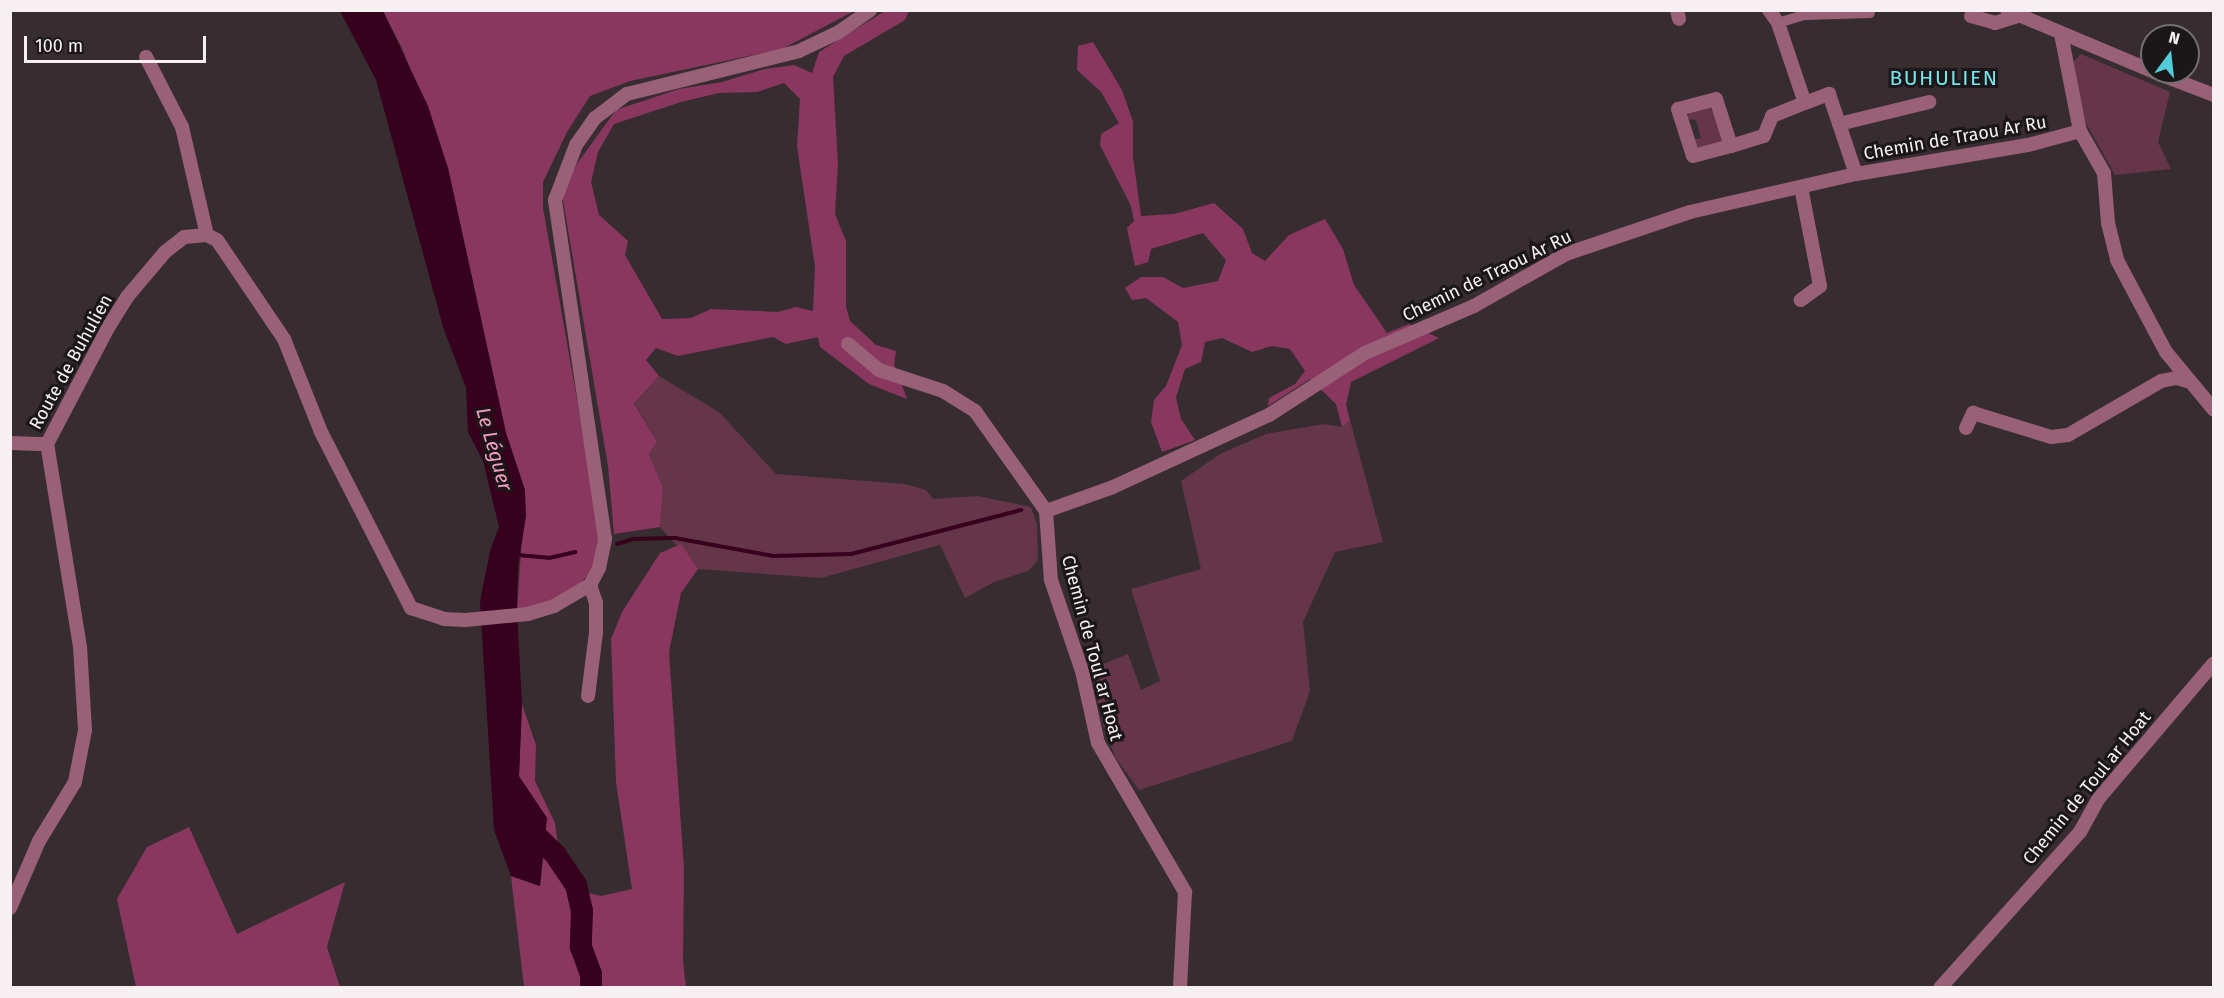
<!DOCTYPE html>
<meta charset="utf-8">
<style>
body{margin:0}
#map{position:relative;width:2224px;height:998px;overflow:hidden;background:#372d31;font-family:"Fira Sans",sans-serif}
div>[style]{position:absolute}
.green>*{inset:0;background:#65354a}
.forest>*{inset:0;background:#89375f}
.water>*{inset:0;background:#37001d}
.stream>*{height:4px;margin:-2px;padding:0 2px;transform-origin:2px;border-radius:2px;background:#37001d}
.river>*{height:22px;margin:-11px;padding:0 11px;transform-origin:11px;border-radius:11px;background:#37001d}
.pedestrian>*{height:10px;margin:-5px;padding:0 5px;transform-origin:5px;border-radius:5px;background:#996078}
.minor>*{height:14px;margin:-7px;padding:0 7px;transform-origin:7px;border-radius:7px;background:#996078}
span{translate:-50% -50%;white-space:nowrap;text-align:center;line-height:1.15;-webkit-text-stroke:6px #1b1719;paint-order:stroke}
.street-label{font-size:18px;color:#f7f0f3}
.water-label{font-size:20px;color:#fc9fc7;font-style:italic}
.quarter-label{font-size:21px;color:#78e3ed;letter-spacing:1.5px}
.frame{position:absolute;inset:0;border:12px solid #f7f0f3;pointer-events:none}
.north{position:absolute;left:2140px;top:24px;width:60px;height:60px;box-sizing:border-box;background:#1b1719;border:2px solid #736e70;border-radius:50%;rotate:15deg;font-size:16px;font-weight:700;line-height:24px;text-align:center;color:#f7f0f3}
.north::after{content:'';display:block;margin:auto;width:21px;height:27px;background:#52ccd6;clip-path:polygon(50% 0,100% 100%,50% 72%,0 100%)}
.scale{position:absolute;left:24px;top:36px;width:182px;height:27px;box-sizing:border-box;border:3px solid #f7f0f3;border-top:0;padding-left:8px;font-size:18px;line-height:21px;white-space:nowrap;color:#f7f0f3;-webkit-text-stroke:4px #1b1719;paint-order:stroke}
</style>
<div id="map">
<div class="green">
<i style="clip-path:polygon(2081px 54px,2170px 92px,2158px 142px,2171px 169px,2115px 175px,2086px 123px,2072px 63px)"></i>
<i style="clip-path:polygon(1710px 106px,1723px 138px,1721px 143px,1700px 149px,1692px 140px,1701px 138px,1696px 120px,1686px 119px,1690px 112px)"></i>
<i style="clip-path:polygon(659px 376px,719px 412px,776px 474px,905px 484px,926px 490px,933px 499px,977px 496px,1031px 507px,1037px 525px,1038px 560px,1028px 571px,994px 582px,965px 598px,940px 545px,821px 578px,698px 569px,660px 527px,663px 488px,649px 454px,657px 442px,634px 402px)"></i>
<i style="clip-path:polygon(1350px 420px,1383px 542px,1335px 552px,1303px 622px,1310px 691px,1292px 741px,1139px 790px,1115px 757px,1103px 725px,1091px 669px,1128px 654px,1141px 690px,1160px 681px,1131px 589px,1201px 569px,1181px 481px,1220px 454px,1266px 434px,1324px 424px,1342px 427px)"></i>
</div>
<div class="forest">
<i style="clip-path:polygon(383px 11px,854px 11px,782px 49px,630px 81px,590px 96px,567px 132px,543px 182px,543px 208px,600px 529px,593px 568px,578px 587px,565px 598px,517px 611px,525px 490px,506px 433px,448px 168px,402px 48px)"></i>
<i style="clip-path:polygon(evenodd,885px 11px,909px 11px,905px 20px,844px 56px,833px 77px,838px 164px,835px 214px,846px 241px,846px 307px,850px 321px,876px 345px,896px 351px,894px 364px,907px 399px,869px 384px,820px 347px,818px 337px,786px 344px,773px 337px,678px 356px,656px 348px,646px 360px,659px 376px,634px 403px,657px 442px,649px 454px,663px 488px,660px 527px,614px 534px,608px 466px,562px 194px,576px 165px,616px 110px,679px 89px,722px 82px,765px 69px,794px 65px,812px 73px,819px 52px,885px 11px,784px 83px,800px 99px,797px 146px,815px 267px,813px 311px,796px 307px,778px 312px,711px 309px,691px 318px,662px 319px,625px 255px,628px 241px,599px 215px,591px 182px,598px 152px,614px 124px,681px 102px,719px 93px,757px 92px,784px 83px)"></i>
<i style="clip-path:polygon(1093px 42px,1122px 90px,1133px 122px,1133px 157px,1141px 216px,1174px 214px,1214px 203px,1243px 229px,1252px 253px,1265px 261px,1289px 235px,1325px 219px,1343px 249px,1354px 285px,1387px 333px,1409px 324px,1439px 338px,1351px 382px,1346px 405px,1350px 420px,1342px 427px,1336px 404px,1310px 379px,1268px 406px,1269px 398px,1295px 384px,1305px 371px,1290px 349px,1272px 346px,1252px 352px,1222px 338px,1205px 342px,1201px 362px,1185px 369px,1176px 397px,1181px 419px,1195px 440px,1162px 452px,1151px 422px,1154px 400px,1166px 386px,1182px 345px,1178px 322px,1146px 298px,1132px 300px,1125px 288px,1141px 277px,1163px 277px,1183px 288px,1218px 281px,1226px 260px,1203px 233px,1151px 249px,1148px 262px,1135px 266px,1127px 228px,1134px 221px,1131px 206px,1100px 145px,1101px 134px,1119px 123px,1101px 92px,1077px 70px,1078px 46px)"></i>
<i style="clip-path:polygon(681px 544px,698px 569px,681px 593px,669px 652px,684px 869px,683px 961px,686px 987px,524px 987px,511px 876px,540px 886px,547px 818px,519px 777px,522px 704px,536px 745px,535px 781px,555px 823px,564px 887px,601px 896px,632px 889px,616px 782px,611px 639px,622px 612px,660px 553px)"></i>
<i style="clip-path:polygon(189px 827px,237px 934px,345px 882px,327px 947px,340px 987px,136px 987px,117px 899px,147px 847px)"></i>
</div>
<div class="water">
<i style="clip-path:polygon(340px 11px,383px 11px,428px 106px,448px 168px,506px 433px,525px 490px,526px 516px,518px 567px,517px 611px,522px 704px,519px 776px,547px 818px,540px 886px,511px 876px,494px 830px,480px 601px,490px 551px,499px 527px,483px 461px,468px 432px,466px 388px,443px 327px,376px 80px)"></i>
</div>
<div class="stream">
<i style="left:617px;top:544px;width:17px;rotate:-17deg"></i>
<i style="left:633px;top:539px;width:42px;rotate:-1.4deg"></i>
<i style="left:675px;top:538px;width:100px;rotate:10.4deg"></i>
<i style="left:773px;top:556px;width:78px;rotate:-1.5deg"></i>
<i style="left:851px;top:554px;width:176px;rotate:-14.5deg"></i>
<i style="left:517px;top:555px;width:32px;rotate:5deg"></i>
<i style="left:549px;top:558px;width:27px;rotate:-13deg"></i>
</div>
<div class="river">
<i style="left:523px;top:823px;width:45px;rotate:44.1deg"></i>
<i style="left:555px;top:854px;width:37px;rotate:56deg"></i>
<i style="left:576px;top:885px;width:27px;rotate:77deg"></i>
<i style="left:582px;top:911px;width:36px;rotate:92deg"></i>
<i style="left:581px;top:947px;width:29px;rotate:70deg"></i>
<i style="left:591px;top:974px;width:14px;rotate:90deg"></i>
</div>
<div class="pedestrian">
<i style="left:1778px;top:23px;width:28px;rotate:-17deg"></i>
<i style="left:1805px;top:15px;width:65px;rotate:-1.8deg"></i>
</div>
<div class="minor">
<i style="left:1677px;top:10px;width:9px;rotate:77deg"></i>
<i style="left:1769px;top:10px;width:16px;rotate:55deg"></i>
<i style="left:1778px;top:23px;width:84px;rotate:71.4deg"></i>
<i style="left:1805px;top:103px;width:26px;rotate:-21deg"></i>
<i style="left:1829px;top:94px;width:84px;rotate:71.4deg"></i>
<i style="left:2007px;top:10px;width:157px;rotate:22.8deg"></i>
<i style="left:1971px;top:16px;width:25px;rotate:16deg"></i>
<i style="left:1995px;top:23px;width:24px;rotate:-17deg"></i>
<i style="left:2061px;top:34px;width:99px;rotate:78.9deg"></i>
<i style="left:2080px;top:131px;width:48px;rotate:60.3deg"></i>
<i style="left:2104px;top:173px;width:50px;rotate:85.4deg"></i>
<i style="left:2108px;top:223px;width:38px;rotate:76deg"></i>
<i style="left:2117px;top:260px;width:104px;rotate:62deg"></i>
<i style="left:2166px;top:352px;width:75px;rotate:50.4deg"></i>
<i style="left:146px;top:57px;width:79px;rotate:62.8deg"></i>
<i style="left:182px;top:127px;width:111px;rotate:77deg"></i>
<i style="left:2154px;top:72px;width:64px;rotate:21deg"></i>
<i style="left:1839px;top:124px;width:93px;rotate:-13.7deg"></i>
<i style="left:1731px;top:146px;width:49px;rotate:-107.7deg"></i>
<i style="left:1716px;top:99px;width:39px;rotate:165deg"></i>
<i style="left:1678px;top:109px;width:49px;rotate:72.3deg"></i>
<i style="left:1693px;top:156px;width:39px;rotate:-15deg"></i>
<i style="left:1731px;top:146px;width:34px;rotate:-17deg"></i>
<i style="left:1764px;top:136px;width:22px;rotate:-68deg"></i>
<i style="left:1772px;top:116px;width:35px;rotate:-22deg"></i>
<i style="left:1801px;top:187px;width:101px;rotate:79.1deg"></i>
<i style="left:1820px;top:286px;width:24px;rotate:144deg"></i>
<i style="left:848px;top:344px;width:40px;rotate:40deg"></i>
<i style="left:879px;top:370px;width:67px;rotate:18.2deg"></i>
<i style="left:943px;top:391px;width:38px;rotate:32deg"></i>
<i style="left:975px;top:411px;width:123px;rotate:54.6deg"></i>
<i style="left:1966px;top:428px;width:17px;rotate:-65deg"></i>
<i style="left:1973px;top:413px;width:82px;rotate:17.1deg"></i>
<i style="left:2051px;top:437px;width:17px;rotate:-7deg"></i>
<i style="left:2068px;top:435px;width:108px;rotate:-30.1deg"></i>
<i style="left:2161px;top:381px;width:16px;rotate:-11deg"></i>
<i style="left:2177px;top:378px;width:14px;rotate:17deg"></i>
<i style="left:10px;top:443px;width:37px;rotate:2deg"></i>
<i style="left:1046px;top:511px;width:71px;rotate:-19.7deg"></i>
<i style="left:1113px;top:487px;width:172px;rotate:-24.8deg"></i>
<i style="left:1269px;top:415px;width:114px;rotate:-32.9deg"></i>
<i style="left:1365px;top:353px;width:119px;rotate:-23.3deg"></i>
<i style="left:1474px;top:306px;width:106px;rotate:-29.5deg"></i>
<i style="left:1566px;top:254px;width:131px;rotate:-18.7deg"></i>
<i style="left:1690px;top:212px;width:170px;rotate:-12.9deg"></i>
<i style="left:1856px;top:174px;width:174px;rotate:-9.6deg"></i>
<i style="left:2028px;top:145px;width:54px;rotate:-15.1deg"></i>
<i style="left:1046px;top:511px;width:69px;rotate:85.9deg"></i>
<i style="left:1051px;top:580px;width:96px;rotate:71.2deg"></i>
<i style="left:1082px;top:671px;width:74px;rotate:77.5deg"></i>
<i style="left:1098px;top:743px;width:173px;rotate:59.7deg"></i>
<i style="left:1185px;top:892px;width:96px;rotate:93deg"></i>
<i style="left:588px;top:696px;width:64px;rotate:-82.8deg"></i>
<i style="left:596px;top:633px;width:30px;rotate:-90deg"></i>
<i style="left:596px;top:603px;width:19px;rotate:-108deg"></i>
<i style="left:10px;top:908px;width:73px;rotate:-66.6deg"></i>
<i style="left:39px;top:841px;width:69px;rotate:-58.6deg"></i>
<i style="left:75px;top:782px;width:53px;rotate:-79.1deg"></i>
<i style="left:85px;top:730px;width:83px;rotate:-93.4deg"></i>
<i style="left:80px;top:647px;width:206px;rotate:-99.2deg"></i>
<i style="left:47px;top:444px;width:133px;rotate:-62.3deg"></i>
<i style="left:109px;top:326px;width:34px;rotate:-58deg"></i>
<i style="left:127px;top:297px;width:59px;rotate:-49.8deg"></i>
<i style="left:165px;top:252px;width:24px;rotate:-38deg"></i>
<i style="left:184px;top:237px;width:23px;rotate:-5deg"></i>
<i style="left:207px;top:235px;width:11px;rotate:27deg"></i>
<i style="left:217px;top:240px;width:120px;rotate:55.9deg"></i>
<i style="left:284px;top:339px;width:100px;rotate:68.3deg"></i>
<i style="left:321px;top:432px;width:198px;rotate:62.9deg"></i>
<i style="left:411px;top:608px;width:35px;rotate:18deg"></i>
<i style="left:444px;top:619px;width:21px;rotate:3deg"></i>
<i style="left:465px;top:620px;width:63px;rotate:-5.4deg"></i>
<i style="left:528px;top:614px;width:27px;rotate:-17deg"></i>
<i style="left:554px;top:606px;width:42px;rotate:-30.3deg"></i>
<i style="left:590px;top:585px;width:19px;rotate:-62deg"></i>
<i style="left:599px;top:568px;width:30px;rotate:-78deg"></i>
<i style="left:605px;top:539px;width:343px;rotate:-98.4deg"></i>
<i style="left:555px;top:200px;width:59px;rotate:-69.1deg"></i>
<i style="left:576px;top:145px;width:33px;rotate:-55deg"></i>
<i style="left:595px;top:118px;width:40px;rotate:-37deg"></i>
<i style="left:627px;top:94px;width:177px;rotate:-14deg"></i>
<i style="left:799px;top:51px;width:44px;rotate:-25.4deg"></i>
<i style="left:839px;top:32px;width:38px;rotate:-35deg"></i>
<i style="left:1940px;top:988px;width:210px;rotate:-48.1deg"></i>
<i style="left:2080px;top:832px;width:39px;rotate:-61deg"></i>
<i style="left:2099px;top:798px;width:177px;rotate:-49.6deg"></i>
</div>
<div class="street-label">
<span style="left:1955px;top:138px;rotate:-10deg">Chemin de Traou Ar Ru</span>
<span style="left:1487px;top:276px;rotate:-26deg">Chemin de Traou Ar Ru</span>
<span style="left:71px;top:362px;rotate:-61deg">Route de Buhulien</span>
<span style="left:1092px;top:648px;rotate:75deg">Chemin de Toul ar Hoat</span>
<span style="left:2087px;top:788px;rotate:-51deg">Chemin de Toul ar Hoat</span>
</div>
<div class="water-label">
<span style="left:494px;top:449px;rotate:74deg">Le Léguer</span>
</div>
<div class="quarter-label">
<span style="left:1944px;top:78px">BUHULIEN</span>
</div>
<div class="frame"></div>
<div class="north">N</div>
<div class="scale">100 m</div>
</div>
